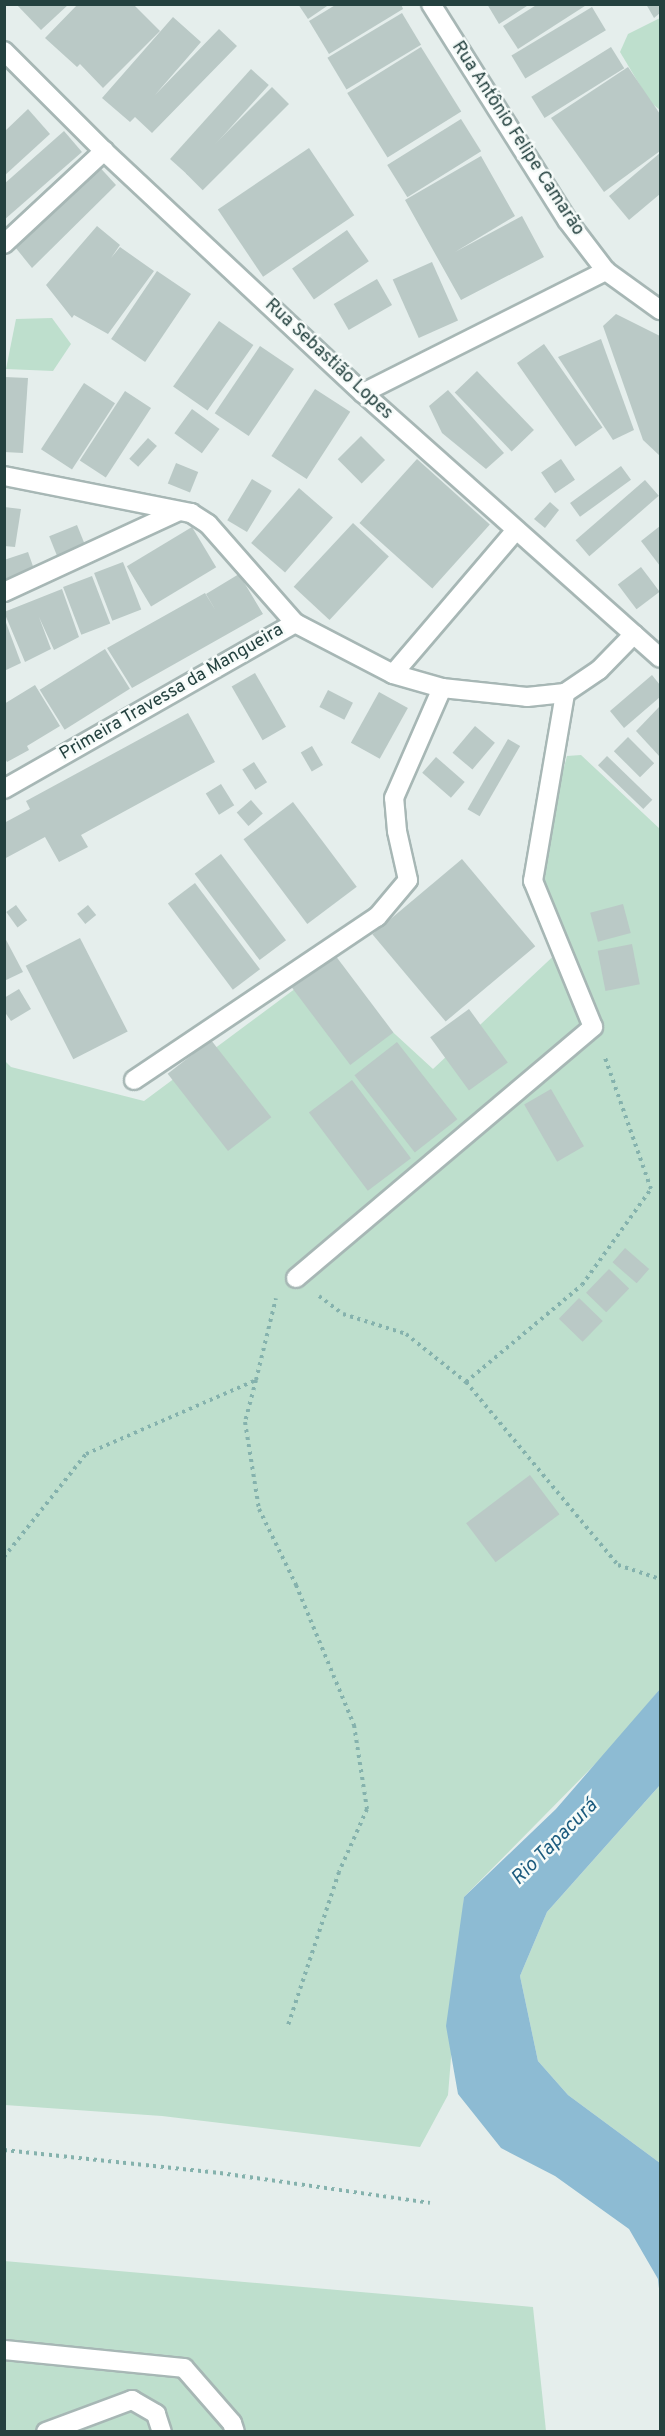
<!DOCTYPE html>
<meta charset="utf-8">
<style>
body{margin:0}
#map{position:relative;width:665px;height:2436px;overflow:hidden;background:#e5eeec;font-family:Overpass,sans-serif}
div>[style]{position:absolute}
.green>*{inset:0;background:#bedfcd}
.water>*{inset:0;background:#8dbbd3}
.building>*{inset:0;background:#bac9c6;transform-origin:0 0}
.path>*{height:4px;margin-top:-2px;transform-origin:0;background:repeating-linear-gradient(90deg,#85b2ad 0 3px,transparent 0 7.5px)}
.roads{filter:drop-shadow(2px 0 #a7b7b5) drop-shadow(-2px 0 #a7b7b5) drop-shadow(0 2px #a7b7b5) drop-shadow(0 -2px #a7b7b5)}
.pedestrian>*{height:18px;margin:-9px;padding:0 9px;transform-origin:9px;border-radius:9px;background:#fff}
.minor>*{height:18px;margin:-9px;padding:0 9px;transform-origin:9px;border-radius:9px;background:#fff}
.tertiary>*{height:18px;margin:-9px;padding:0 9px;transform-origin:9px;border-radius:9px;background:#fff}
.secondary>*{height:18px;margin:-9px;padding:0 9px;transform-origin:9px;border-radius:9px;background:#fff}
span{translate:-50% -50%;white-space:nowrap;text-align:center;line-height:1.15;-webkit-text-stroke:5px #f6fbf9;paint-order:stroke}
.street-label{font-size:18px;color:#24413f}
.water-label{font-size:20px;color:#1c5b7e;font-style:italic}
.frame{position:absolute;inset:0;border:6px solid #24413f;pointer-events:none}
</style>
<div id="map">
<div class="green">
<i style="clip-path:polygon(660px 18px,660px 110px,650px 102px,620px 52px,628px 34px)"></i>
<i style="clip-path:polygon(52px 318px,71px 344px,53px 371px,6px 369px,16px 319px)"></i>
<i style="clip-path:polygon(581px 755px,660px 829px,660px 1689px,612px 1747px,464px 1897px,448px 2095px,420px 2147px,162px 2116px,5px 2105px,4px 1060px,11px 1067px,144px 1101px,323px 968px,433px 1069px,562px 948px,533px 881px,567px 756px)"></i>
<i style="clip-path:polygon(660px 1785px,660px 2163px,568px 2095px,538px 2061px,520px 1976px,547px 1912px)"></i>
<i style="clip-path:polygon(4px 2261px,533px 2307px,546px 2431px,5px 2431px)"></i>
</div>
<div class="water">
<i style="clip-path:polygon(660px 1689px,660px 1785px,547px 1912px,520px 1976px,538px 2061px,568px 2095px,660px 2163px,660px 2298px,658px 2279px,629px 2229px,555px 2176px,501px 2148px,458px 2094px,446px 2026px,464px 1897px,556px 1809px)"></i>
</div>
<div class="building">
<i style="clip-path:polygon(16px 4px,69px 4px,41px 30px)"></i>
<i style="clip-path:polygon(78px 4px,137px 4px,135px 6px,160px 31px,103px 88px,80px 64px,77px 67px,45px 38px)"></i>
<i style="clip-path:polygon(298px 4px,330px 4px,308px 19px)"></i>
<i style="clip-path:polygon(337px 4px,401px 4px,403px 9px,329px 54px,309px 21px)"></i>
<i style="clip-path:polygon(487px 4px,530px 4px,499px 24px)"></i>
<i style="clip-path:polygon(538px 4px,588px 4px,518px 49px,503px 26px)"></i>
<i style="clip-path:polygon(646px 4px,660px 4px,660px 13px,654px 18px)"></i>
<i style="left:592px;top:7px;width:27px;height:94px;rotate:59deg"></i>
<i style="left:402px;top:13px;width:37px;height:87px;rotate:59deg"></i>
<i style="clip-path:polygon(173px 17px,201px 42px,155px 95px,219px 29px,237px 46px,152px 133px,135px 117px,130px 122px,102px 98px)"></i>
<i style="left:421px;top:47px;width:76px;height:87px;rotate:58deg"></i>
<i style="left:611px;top:47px;width:25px;height:94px;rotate:58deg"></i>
<i style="clip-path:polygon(628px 67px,660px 114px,660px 151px,604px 192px,551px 118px)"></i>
<i style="left:251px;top:69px;width:24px;height:121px;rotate:42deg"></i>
<i style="left:272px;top:87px;width:24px;height:122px;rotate:45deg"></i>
<i style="clip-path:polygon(28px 109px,50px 134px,4px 176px,4px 132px)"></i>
<i style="left:461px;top:119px;width:38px;height:87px;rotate:58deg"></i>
<i style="clip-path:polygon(64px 131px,82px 152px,4px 220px,4px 184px)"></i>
<i style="left:309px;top:148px;width:81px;height:110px;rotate:56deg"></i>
<i style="clip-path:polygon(660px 153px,660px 194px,629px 220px,609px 196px)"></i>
<i style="clip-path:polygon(481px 156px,515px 216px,455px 252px,522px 216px,544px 257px,461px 300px,405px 200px)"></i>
<i style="clip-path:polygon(95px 162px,116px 185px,32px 268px,15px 247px)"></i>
<i style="clip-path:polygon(97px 226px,120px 245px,111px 258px,120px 247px,154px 271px,108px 334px,74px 315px,72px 318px,46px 285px)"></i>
<i style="left:347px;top:230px;width:38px;height:67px;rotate:55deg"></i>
<i style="left:432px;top:262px;width:64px;height:43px;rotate:66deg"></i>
<i style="left:157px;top:271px;width:41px;height:82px;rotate:34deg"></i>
<i style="left:377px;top:279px;width:30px;height:50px;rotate:60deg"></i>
<i style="clip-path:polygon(616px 314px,660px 336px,660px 456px,643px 440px,603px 326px)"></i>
<i style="left:219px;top:321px;width:42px;height:80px;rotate:35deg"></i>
<i style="clip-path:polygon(601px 339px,634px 430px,613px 440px,558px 357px)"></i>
<i style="left:544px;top:344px;width:102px;height:33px;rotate:55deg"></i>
<i style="left:260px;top:346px;width:41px;height:81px;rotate:34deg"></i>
<i style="left:477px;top:371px;width:82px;height:31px;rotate:46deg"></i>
<i style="clip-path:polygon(4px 377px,28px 378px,23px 453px,4px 452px)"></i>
<i style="left:84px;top:383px;width:37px;height:79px;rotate:33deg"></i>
<i style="left:315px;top:389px;width:42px;height:80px;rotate:33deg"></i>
<i style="clip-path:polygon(448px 390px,504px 453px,486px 469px,442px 433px,429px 406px)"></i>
<i style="left:125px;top:391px;width:31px;height:83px;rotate:33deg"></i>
<i style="left:192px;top:409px;width:34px;height:30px;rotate:36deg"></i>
<i style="left:361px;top:436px;width:34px;height:33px;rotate:45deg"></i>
<i style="left:148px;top:438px;width:12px;height:28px;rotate:42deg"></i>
<i style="left:417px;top:459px;width:98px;height:86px;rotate:42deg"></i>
<i style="left:561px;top:459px;width:25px;height:24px;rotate:56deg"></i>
<i style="left:176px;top:463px;width:24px;height:22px;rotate:22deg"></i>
<i style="left:621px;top:466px;width:17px;height:63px;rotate:54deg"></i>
<i style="left:252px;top:479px;width:23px;height:48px;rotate:31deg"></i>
<i style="left:645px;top:480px;width:21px;height:92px;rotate:49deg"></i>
<i style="left:299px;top:488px;width:45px;height:73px;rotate:41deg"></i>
<i style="clip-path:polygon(550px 502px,559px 510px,545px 528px,534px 519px)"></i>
<i style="clip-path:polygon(4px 507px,21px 509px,15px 547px,4px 546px)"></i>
<i style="left:353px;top:523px;width:49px;height:87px;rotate:43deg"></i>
<i style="left:77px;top:525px;width:22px;height:30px;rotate:68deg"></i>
<i style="clip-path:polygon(660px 526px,660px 566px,641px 541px)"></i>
<i style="left:192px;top:527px;width:47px;height:76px;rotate:59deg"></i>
<i style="clip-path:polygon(28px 552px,35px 572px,4px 583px,4px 560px)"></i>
<i style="left:123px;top:562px;width:51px;height:31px;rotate:69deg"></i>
<i style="left:641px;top:567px;width:31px;height:29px;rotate:53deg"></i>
<i style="clip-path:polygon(239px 574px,263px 614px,132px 688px,107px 648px,205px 593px,216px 611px,206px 594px)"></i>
<i style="left:92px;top:576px;width:51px;height:31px;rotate:69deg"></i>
<i style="clip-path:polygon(62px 589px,79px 637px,54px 650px,39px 617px,51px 649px,25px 662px,4px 612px)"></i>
<i style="clip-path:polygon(5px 620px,21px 663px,4px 671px,4px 621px)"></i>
<i style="left:105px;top:649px;width:47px;height:77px;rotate:58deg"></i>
<i style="left:255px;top:673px;width:62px;height:27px;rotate:60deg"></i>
<i style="clip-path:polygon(652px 675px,660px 685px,660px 697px,624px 728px,610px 711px)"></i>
<i style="clip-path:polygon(35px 685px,60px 726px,27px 746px,29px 750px,7px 762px,4px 757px,4px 704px)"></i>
<i style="left:328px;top:690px;width:28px;height:19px;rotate:27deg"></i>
<i style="left:379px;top:692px;width:33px;height:58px;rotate:29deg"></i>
<i style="clip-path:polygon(660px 706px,660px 757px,636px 731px)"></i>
<i style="clip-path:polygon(188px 713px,215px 762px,81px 835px,88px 847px,59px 862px,45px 837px,4px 859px,4px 823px,30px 809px,26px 801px)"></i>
<i style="left:475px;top:726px;width:26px;height:35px;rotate:40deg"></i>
<i style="left:628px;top:737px;width:37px;height:20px;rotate:45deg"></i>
<i style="left:508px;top:739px;width:14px;height:81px;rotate:30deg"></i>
<i style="left:312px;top:746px;width:22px;height:13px;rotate:60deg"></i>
<i style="left:607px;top:756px;width:63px;height:13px;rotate:44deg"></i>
<i style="left:436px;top:757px;width:38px;height:21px;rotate:41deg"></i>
<i style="left:254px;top:762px;width:24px;height:14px;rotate:57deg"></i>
<i style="left:221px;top:784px;width:25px;height:18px;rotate:58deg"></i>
<i style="left:251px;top:800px;width:18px;height:19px;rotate:49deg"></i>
<i style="left:293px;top:802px;width:106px;height:62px;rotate:53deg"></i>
<i style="left:221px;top:854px;width:108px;height:33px;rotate:53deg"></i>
<i style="left:462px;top:859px;width:114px;height:117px;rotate:50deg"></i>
<i style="left:195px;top:883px;width:108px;height:34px;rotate:53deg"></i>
<i style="left:623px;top:904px;width:30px;height:34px;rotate:75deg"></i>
<i style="left:16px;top:905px;width:19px;height:12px;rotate:54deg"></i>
<i style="left:88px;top:905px;width:13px;height:14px;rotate:51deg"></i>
<i style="clip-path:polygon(4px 936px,23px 972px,4px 981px)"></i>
<i style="left:80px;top:938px;width:105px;height:61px;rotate:63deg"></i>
<i style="left:632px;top:944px;width:41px;height:35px;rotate:79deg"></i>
<i style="left:335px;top:955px;width:97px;height:54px;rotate:53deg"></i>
<i style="clip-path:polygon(19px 989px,31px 1009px,11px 1021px,4px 1011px,4px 998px)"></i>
<i style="left:469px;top:1009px;width:66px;height:48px;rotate:54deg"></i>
<i style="left:211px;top:1040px;width:98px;height:55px;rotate:52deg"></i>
<i style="left:397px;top:1042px;width:98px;height:54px;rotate:52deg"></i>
<i style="left:352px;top:1080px;width:98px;height:54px;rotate:53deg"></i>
<i style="left:551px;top:1089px;width:66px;height:31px;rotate:60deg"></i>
<i style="left:625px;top:1248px;width:32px;height:19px;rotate:41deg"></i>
<i style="left:609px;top:1269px;width:28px;height:33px;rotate:44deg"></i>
<i style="left:579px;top:1298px;width:33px;height:29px;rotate:44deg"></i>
<i style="left:530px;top:1475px;width:49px;height:80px;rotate:53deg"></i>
</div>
<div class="path">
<i style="left:319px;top:1296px;width:30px;rotate:37deg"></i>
<i style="left:343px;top:1314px;width:66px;rotate:17.6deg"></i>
<i style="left:406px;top:1334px;width:77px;rotate:38.7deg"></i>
<i style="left:466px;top:1382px;width:151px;rotate:-39.9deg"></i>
<i style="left:582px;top:1285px;width:118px;rotate:-54.3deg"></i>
<i style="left:651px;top:1189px;width:142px;rotate:-109.3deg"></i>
<i style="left:256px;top:1380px;width:43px;rotate:104.7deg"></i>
<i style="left:245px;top:1422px;width:88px;rotate:80.9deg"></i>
<i style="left:259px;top:1509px;width:85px;rotate:64deg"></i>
<i style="left:296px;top:1585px;width:152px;rotate:67.5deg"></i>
<i style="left:354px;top:1725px;width:85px;rotate:81.2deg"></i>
<i style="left:367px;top:1809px;width:69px;rotate:114deg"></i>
<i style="left:339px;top:1872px;width:164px;rotate:108.4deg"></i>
<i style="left:466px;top:1382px;width:238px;rotate:50.3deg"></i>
<i style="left:618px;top:1565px;width:44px;rotate:18.4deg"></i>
<i style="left:4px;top:1557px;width:132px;rotate:-51.5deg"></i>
<i style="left:86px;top:1454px;width:185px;rotate:-23.5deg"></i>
<i style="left:256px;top:1380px;width:84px;rotate:-76.3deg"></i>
<i style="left:4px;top:2150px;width:217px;rotate:6.1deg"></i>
<i style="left:220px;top:2173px;width:212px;rotate:8.1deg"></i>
</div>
<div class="roads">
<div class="pedestrian">
<i style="left:4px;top:2350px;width:181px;rotate:5.7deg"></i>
<i style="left:184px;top:2368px;width:73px;rotate:48.9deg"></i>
<i style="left:232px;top:2423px;width:9px;rotate:72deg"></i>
<i style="left:46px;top:2432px;width:92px;rotate:-20.4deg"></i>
<i style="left:132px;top:2400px;width:28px;rotate:30deg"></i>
<i style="left:156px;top:2414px;width:19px;rotate:72deg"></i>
</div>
<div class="minor">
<i style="left:4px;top:244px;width:137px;rotate:-42.9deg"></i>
<i style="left:363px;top:393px;width:398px;rotate:41.7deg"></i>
<i style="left:4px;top:476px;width:191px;rotate:11.2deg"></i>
<i style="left:191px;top:513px;width:20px;rotate:33deg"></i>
<i style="left:208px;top:524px;width:132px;rotate:48.7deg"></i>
<i style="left:295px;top:623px;width:110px;rotate:27.5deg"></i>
<i style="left:393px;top:674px;width:51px;rotate:15.9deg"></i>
<i style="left:442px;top:688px;width:85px;rotate:6deg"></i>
<i style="left:527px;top:697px;width:38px;rotate:-6deg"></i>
<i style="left:565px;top:693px;width:41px;rotate:-34.1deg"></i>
<i style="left:599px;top:670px;width:50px;rotate:-45.8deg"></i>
<i style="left:4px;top:592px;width:191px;rotate:-24.8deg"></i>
<i style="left:393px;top:674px;width:189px;rotate:-49.5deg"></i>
<i style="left:4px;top:789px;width:335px;rotate:-29.7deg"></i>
<i style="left:134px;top:1080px;width:293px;rotate:-33.9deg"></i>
<i style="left:377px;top:917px;width:48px;rotate:-50deg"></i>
<i style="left:408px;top:880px;width:50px;rotate:-102.7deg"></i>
<i style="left:397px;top:831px;width:33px;rotate:-95deg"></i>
<i style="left:394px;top:798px;width:120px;rotate:-66.4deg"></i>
<i style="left:296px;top:1278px;width:389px;rotate:-40.2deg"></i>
<i style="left:593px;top:1027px;width:158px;rotate:-112.3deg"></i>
<i style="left:533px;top:881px;width:191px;rotate:-80.3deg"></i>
</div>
<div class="tertiary">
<i style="left:4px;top:51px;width:141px;rotate:45deg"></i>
<i style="left:104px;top:151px;width:354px;rotate:43.1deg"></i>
<i style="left:363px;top:393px;width:272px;rotate:-26.7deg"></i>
</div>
<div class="secondary">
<i style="left:431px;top:4px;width:255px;rotate:57.8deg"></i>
<i style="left:567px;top:220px;width:64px;rotate:52.6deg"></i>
<i style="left:606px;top:271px;width:67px;rotate:35.8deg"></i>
</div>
</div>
<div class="street-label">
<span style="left:517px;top:139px;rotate:57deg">Rua Antônio Felipe Camarão</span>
<span style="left:328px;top:360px;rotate:43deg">Rua Sebastião Lopes</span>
<span style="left:172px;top:693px;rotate:-30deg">Primeira Travessa da Mangueira</span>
</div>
<div class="water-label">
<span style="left:555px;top:1843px;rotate:-45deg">Rio Tapacurá</span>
</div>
<div class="frame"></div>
</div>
